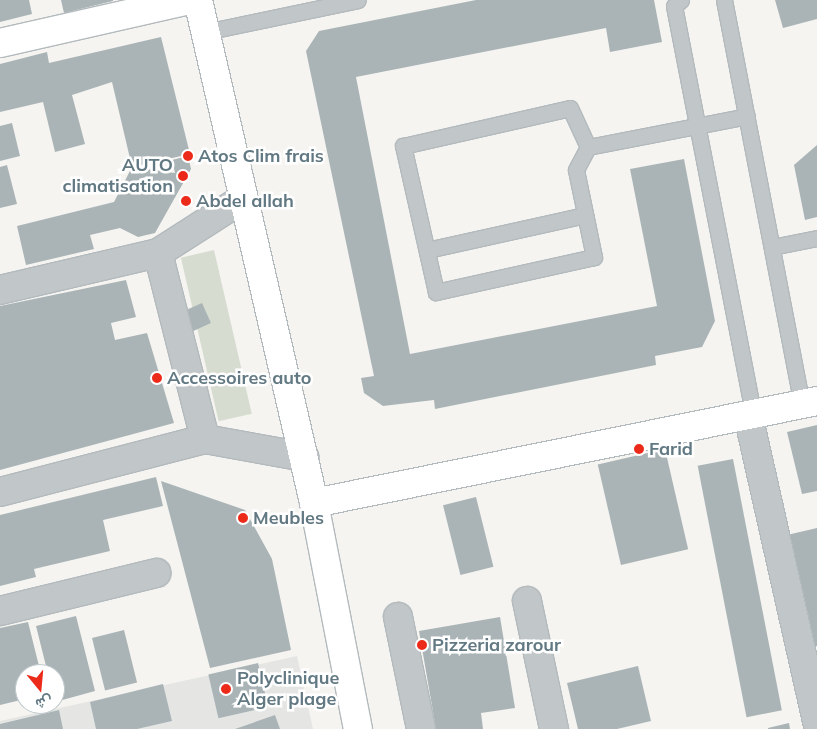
<!DOCTYPE html>
<meta charset="utf-8">
<style>
body{margin:0}
#map{position:relative;width:817px;height:729px;overflow:hidden;background:#f5f4f0;font-family:Mulish,Vazirmatn,sans-serif}
div>[style]{position:absolute}
.built>*{inset:0;background:#e5e6e4}
.green>*{inset:0;background:#d7dcd1;transform-origin:0 0}
.building>*{inset:0;background:#aab4b7;transform-origin:0 0}
.roads{filter:drop-shadow(1px 0 #b3babd) drop-shadow(-1px 0 #b3babd) drop-shadow(0 1px #b3babd) drop-shadow(0 -1px #b3babd)}
.lane>*{height:15px;margin:-7.5px;padding:0 7.5px;transform-origin:7.5px;border-radius:7.5px;background:#c1c6c8}
.street>*{height:28px;margin:-14px;padding:0 14px;transform-origin:14px;border-radius:14px;background:#c1c6c8}
.secondary>*{height:28px;margin:-14px;padding:0 14px;transform-origin:14px;border-radius:14px;background:#fff}
.primary>*{height:28px;margin:-14px;padding:0 14px;transform-origin:14px;border-radius:14px;background:#fff}
.dots>*{width:14px;height:14px;translate:-50% -50%;box-sizing:border-box;border:2px solid #fff;border-radius:50%}
span{translate:-50% -50%;white-space:nowrap;text-align:center;line-height:1.15;-webkit-text-stroke:5px #fff;paint-order:stroke}
.poi-label{font-size:18px;color:#627983;font-weight:700}
.left{translate:0 -50%;text-align:left}
.right{translate:-100% -50%;text-align:right}
.north{position:absolute;left:15px;top:664px;width:50px;height:50px;box-sizing:border-box;background:#fff;border:1px solid #c0c9cd;border-radius:50%;rotate:163deg;font-size:14px;font-weight:700;line-height:20px;text-align:center;color:#627983}
.north::after{content:'';display:block;margin:auto;width:18px;height:22px;background:#ec2a19;clip-path:polygon(50% 0,100% 100%,50% 72%,0 100%)}
</style>
<div id="map">
<div class="built">
<i style="clip-path:polygon(297px 656px,313px 729px,0 729px,0 721px)"></i>
</div>
<div class="green">
<i style="left:214px;top:250px;width:168px;height:34px;rotate:77deg"></i>
</div>
<div class="building">
<i style="clip-path:polygon(0 0,29px 0,32px 14px,0 22px)"></i>
<i style="clip-path:polygon(61px 0,113px 0,113px 1px,64px 13px)"></i>
<i style="clip-path:polygon(476px 0,654px 0,662px 42px,610px 52px,606px 28px,356px 77px,410px 354px,657px 306px,630px 169px,684px 159px,715px 321px,702px 347px,655px 356px,656px 365px,435px 409px,434px 400px,383px 406px,364px 393px,361px 378px,374px 376px,306px 51px,319px 31px)"></i>
<i style="clip-path:polygon(775px 0,817px 0,817px 19px,783px 28px)"></i>
<i style="clip-path:polygon(161px 37px,190px 154px,132px 167px,175px 173px,172px 160px,188px 156px,191px 169px,155px 233px,138px 237px,120px 228px,90px 235px,94px 249px,26px 265px,17px 226px,114px 202px,132px 167px,112px 82px,72px 95px,85px 144px,55px 152px,43px 102px,0 112px,0 64px,47px 52px,49px 63px)"></i>
<i style="clip-path:polygon(12px 123px,20px 156px,0 161px,0 126px)"></i>
<i style="clip-path:polygon(817px 145px,817px 217px,805px 220px,794px 165px)"></i>
<i style="clip-path:polygon(7px 165px,17px 204px,0 208px,0 167px)"></i>
<i style="clip-path:polygon(126px 280px,136px 317px,111px 323px,115px 340px,147px 333px,174px 423px,0 470px,0 306px)"></i>
<i style="left:202px;top:303px;width:22px;height:26px;rotate:66deg"></i>
<i style="clip-path:polygon(817px 425px,817px 491px,802px 494px,787px 432px)"></i>
<i style="left:665px;top:449px;width:103px;height:69px;rotate:77deg"></i>
<i style="left:733px;top:459px;width:256px;height:36px;rotate:79deg"></i>
<i style="clip-path:polygon(156px 477px,163px 506px,103px 520px,110px 551px,34px 569px,36px 577px,0 586px,0 515px)"></i>
<i style="clip-path:polygon(161px 481px,245px 510px,272px 559px,291px 650px,210px 668px)"></i>
<i style="left:476px;top:497px;width:72px;height:34px;rotate:76deg"></i>
<i style="clip-path:polygon(817px 528px,817px 646px,814px 647px,787px 535px)"></i>
<i style="clip-path:polygon(76px 616px,95px 691px,55px 702px,55px 674px,48px 674px,36px 626px)"></i>
<i style="clip-path:polygon(500px 617px,515px 708px,481px 713px,483px 729px,436px 729px,419px 631px)"></i>
<i style="clip-path:polygon(28px 622px,41px 674px,25px 674px,25px 699px,0 705px,0 628px)"></i>
<i style="left:124px;top:630px;width:54px;height:33px;rotate:76deg"></i>
<i style="left:258px;top:663px;width:45px;height:51px;rotate:77deg"></i>
<i style="clip-path:polygon(638px 666px,651px 721px,617px 729px,578px 729px,567px 683px)"></i>
<i style="clip-path:polygon(163px 684px,172px 721px,137px 729px,96px 729px,90px 702px)"></i>
<i style="clip-path:polygon(59px 710px,63px 729px,0 729px,0 724px)"></i>
<i style="clip-path:polygon(275px 715px,280px 729px,235px 729px)"></i>
<i style="clip-path:polygon(789px 723px,790px 729px,768px 729px,768px 728px)"></i>
</div>
<div class="roads">
<div class="lane">
<i style="left:681px;top:0;width:9px;rotate:139deg"></i>
<i style="left:674px;top:6px;width:416px;rotate:79deg"></i>
<i style="left:724px;top:0;width:411px;rotate:79.1deg"></i>
<i style="left:205px;top:32px;width:156px;rotate:-11.8deg"></i>
<i style="left:588px;top:147px;width:26px;rotate:118deg"></i>
<i style="left:576px;top:170px;width:89px;rotate:78.3deg"></i>
<i style="left:594px;top:257px;width:162px;rotate:167.5deg"></i>
<i style="left:436px;top:292px;width:150px;rotate:-102.7deg"></i>
<i style="left:403px;top:146px;width:171px;rotate:-12.8deg"></i>
<i style="left:570px;top:108px;width:43px;rotate:65.2deg"></i>
<i style="left:588px;top:147px;width:162px;rotate:-11deg"></i>
<i style="left:772px;top:247px;width:46px;rotate:-11.3deg"></i>
<i style="left:427px;top:250px;width:162px;rotate:-12.5deg"></i>
</div>
<div class="street">
<i style="left:158px;top:253px;width:192px;rotate:75.8deg"></i>
<i style="left:0;top:290px;width:162px;rotate:-13.2deg"></i>
<i style="left:158px;top:253px;width:100px;rotate:-32.7deg"></i>
<i style="left:748px;top:415px;width:315px;rotate:77.3deg"></i>
<i style="left:0;top:492px;width:212px;rotate:-14.5deg"></i>
<i style="left:205px;top:439px;width:101px;rotate:10.3deg"></i>
<i style="left:527px;top:601px;width:131px;rotate:78.1deg"></i>
<i style="left:0;top:611px;width:161px;rotate:-13.7deg"></i>
<i style="left:398px;top:617px;width:114px;rotate:78.4deg"></i>
</div>
<div class="secondary">
<i style="left:0;top:43px;width:195px;rotate:-12.8deg"></i>
<i style="left:314px;top:503px;width:513px;rotate:-11.46deg"></i>
</div>
<div class="primary">
<i style="left:198px;top:0;width:516px;rotate:77.01deg"></i>
<i style="left:314px;top:503px;width:230px;rotate:79deg"></i>
</div>
</div>
<div class="dots">
<i style="left:188px;top:156px;background:#ec2a19"></i>
<i style="left:183px;top:176px;background:#ec2a19"></i>
<i style="left:186px;top:201px;background:#ec2a19"></i>
<i style="left:157px;top:378px;background:#ec2a19"></i>
<i style="left:639px;top:449px;background:#ec2a19"></i>
<i style="left:243px;top:518px;background:#ec2a19"></i>
<i style="left:422px;top:645px;background:#ec2a19"></i>
<i style="left:226px;top:689px;background:#ec2a19"></i>
</div>
<div class="poi-label">
<span class="left" style="left:198px;top:156px">Atos Clim frais</span>
<span class="right" style="left:173px;top:176px">AUTO<br>climatisation</span>
<span class="left" style="left:196px;top:201px">Abdel allah</span>
<span class="left" style="left:167px;top:378px">Accessoires auto</span>
<span class="left" style="left:649px;top:449px">Farid</span>
<span class="left" style="left:253px;top:518px">Meubles</span>
<span class="left" style="left:432px;top:645px">Pizzeria zarour</span>
<span class="left" style="left:237px;top:689px">Polyclinique<br>Alger plage</span>
</div>
<div class="north">ش</div>
</div>
